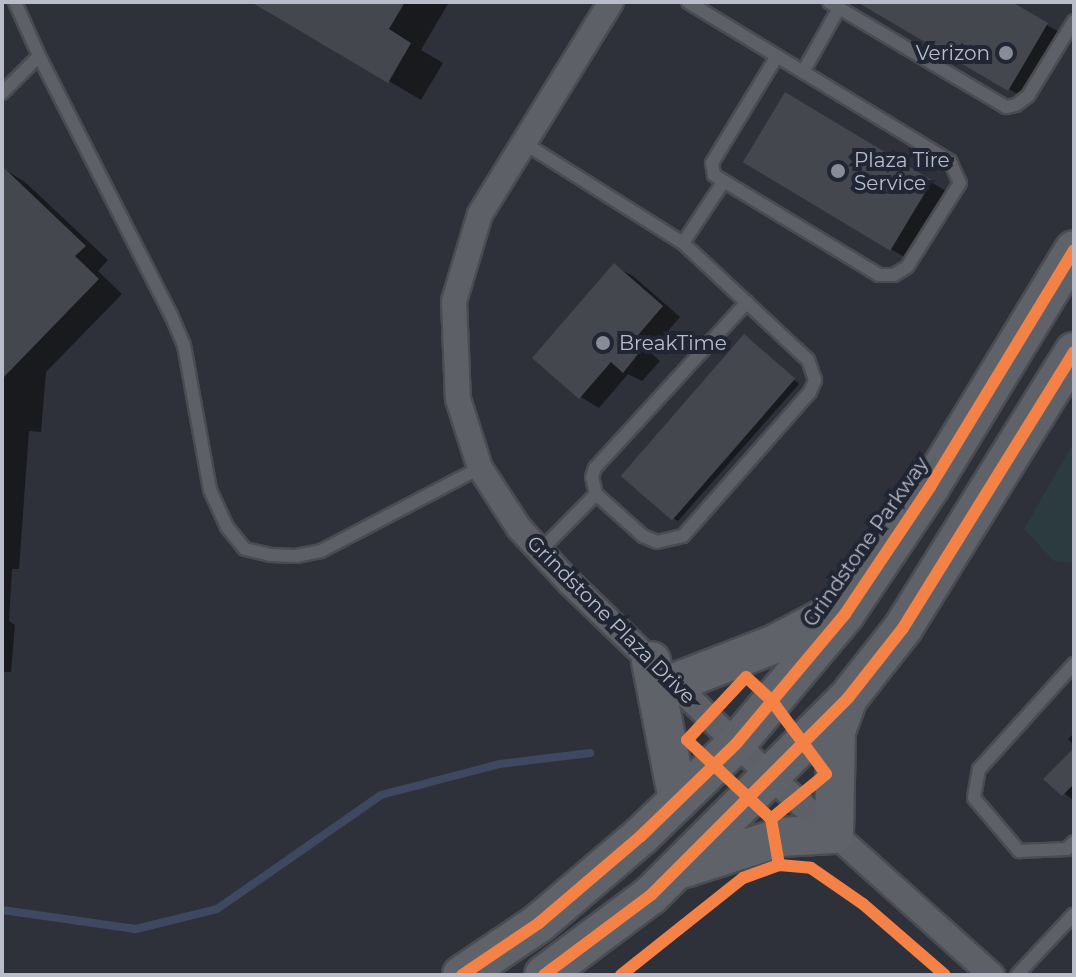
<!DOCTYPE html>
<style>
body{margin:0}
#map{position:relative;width:1076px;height:977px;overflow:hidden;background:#2e3139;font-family:Montserrat,sans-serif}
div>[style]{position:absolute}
.green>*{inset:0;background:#2b3b3f}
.shadow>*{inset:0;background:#0007;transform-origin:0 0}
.stream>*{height:8px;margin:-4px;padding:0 4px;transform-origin:4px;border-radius:4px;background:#3e4961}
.building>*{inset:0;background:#45474e;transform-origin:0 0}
.roads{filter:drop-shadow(2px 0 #4a4c52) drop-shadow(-2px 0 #4a4c52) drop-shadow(0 2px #4a4c52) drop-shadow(0 -2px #4a4c52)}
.lane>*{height:12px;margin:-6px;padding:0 6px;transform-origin:6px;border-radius:6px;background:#5e6067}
.street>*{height:24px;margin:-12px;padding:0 12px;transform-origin:12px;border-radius:12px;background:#5e6067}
.primary>*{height:38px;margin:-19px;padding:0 19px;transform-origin:19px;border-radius:19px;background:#5f6269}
.cycleway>*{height:12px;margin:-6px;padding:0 6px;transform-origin:6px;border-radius:6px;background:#f48246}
.dots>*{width:22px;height:22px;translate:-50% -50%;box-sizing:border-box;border:4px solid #212634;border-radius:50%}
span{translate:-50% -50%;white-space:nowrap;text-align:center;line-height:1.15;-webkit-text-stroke:8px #212634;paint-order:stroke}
.poi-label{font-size:20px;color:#b9bdc9}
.right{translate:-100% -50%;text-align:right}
.left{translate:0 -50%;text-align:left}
.street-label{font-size:20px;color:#b9bdc9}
.frame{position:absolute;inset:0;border:4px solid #b9bdc9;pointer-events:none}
</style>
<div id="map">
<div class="green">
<i style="clip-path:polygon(1074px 442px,1074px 563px,1054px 561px,1024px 529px)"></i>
</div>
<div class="shadow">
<i style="clip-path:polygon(255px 2px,449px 2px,421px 50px,443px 63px,421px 100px)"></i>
<i style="clip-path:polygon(861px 2px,1008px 2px,1071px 39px,1033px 103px)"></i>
<i style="left:786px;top:95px;width:198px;height:78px;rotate:31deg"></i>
<i style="clip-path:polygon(2px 168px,25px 182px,108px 260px,98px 271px,122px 294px,46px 372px,41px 432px,29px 431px,19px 569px,12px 569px,9px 621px,15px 625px,11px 672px,2px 672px)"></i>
<i style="clip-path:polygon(614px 266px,633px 276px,680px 317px,650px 352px,660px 361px,642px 381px,628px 374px,599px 408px,581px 397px,535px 358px)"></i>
<i style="clip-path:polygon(750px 340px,799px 384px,678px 521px,673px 518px)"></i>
<i style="clip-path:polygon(1074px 733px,1074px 746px,1068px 739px)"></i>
<i style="clip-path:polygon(1074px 750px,1074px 801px,1046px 779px)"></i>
</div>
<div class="stream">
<i style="left:2px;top:910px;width:135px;rotate:8.1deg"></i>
<i style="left:136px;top:929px;width:83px;rotate:-13.9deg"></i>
<i style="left:217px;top:909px;width:200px;rotate:-34.8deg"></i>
<i style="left:381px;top:795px;width:123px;rotate:-14.6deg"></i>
<i style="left:500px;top:764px;width:91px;rotate:-7deg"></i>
</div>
<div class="building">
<i style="clip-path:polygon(251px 2px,405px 2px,389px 29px,411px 43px,388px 83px)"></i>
<i style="clip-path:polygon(857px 2px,1012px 2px,1048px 23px,1008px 91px)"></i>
<i style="left:785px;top:92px;width:172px;height:82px;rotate:31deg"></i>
<i style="clip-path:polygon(2px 166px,86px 246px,75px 256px,99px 279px,2px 379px)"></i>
<i style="clip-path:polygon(614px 263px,663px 306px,633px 341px,642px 349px,623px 373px,611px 362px,579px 399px,532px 358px)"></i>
<i style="left:744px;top:334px;width:68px;height:188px;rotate:41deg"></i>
<i style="clip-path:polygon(1074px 748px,1074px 784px,1062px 796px,1043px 779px)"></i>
</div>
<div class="roads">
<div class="lane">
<i style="left:15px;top:2px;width:59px;rotate:66deg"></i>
<i style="left:688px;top:2px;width:306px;rotate:31.3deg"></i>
<i style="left:950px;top:161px;width:24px;rotate:66deg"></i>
<i style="left:960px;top:183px;width:99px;rotate:122.2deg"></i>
<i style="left:907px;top:267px;width:15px;rotate:148deg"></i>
<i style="left:894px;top:275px;width:15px;rotate:180deg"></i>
<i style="left:879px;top:275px;width:193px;rotate:-148.8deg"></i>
<i style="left:714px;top:175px;width:12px;rotate:-99deg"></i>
<i style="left:712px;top:163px;width:125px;rotate:-58.7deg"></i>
<i style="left:829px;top:2px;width:206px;rotate:30.7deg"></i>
<i style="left:1006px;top:107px;width:10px;rotate:-11deg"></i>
<i style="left:1016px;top:105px;width:15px;rotate:-37deg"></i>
<i style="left:1028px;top:96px;width:88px;rotate:-58.5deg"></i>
<i style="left:803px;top:72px;width:73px;rotate:-60.6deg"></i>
<i style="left:2px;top:93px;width:52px;rotate:-45deg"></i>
<i style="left:39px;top:56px;width:293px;rotate:63deg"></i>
<i style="left:172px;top:317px;width:30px;rotate:67deg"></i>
<i style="left:184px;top:345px;width:147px;rotate:79.8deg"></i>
<i style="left:210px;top:490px;width:41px;rotate:65.3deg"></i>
<i style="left:227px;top:527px;width:28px;rotate:51deg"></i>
<i style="left:245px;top:549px;width:26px;rotate:13deg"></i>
<i style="left:270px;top:555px;width:26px;rotate:2deg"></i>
<i style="left:296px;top:556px;width:25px;rotate:-11deg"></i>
<i style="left:321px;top:551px;width:179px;rotate:-27.6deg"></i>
<i style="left:524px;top:143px;width:188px;rotate:32.2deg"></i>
<i style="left:683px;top:243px;width:74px;rotate:-56.5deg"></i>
<i style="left:596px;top:494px;width:17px;rotate:-103deg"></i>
<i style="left:592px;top:477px;width:9px;rotate:-72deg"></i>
<i style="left:595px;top:468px;width:225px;rotate:-47.5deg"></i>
<i style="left:540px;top:551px;width:80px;rotate:-45.5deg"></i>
<i style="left:596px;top:494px;width:63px;rotate:41.8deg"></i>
<i style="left:643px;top:536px;width:15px;rotate:23deg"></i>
<i style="left:657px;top:542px;width:27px;rotate:-13deg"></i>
<i style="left:683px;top:536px;width:192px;rotate:-48.6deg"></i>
<i style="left:810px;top:392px;width:13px;rotate:-67deg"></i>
<i style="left:815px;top:380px;width:21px;rotate:-109deg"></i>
<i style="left:808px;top:360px;width:171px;rotate:-136.9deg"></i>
<i style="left:1074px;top:664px;width:142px;rotate:132.1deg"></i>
<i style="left:979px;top:769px;width:29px;rotate:100deg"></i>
<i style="left:974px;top:798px;width:70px;rotate:49.7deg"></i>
<i style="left:1019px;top:851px;width:48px;rotate:-2.4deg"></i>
<i style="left:1067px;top:849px;width:10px;rotate:-45deg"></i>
<i style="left:1017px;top:975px;width:83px;rotate:-46.9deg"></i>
</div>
<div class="street">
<i style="left:611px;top:2px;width:249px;rotate:121.7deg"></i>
<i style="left:480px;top:214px;width:91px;rotate:106.6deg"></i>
<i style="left:454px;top:301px;width:98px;rotate:87.7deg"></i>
<i style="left:458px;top:399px;width:72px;rotate:72.3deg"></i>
<i style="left:480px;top:468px;width:72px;rotate:57deg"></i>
<i style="left:519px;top:528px;width:75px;rotate:47.2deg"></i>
<i style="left:570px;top:583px;width:279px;rotate:44deg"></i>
<i style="left:771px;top:777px;width:297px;rotate:41.9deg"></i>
</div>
<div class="primary">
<i style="left:651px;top:661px;width:142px;rotate:79deg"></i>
<i style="left:674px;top:683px;width:108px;rotate:-21.1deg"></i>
<i style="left:775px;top:644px;width:72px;rotate:-28deg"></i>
<i style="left:685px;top:868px;width:101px;rotate:-17.9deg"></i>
<i style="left:781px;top:837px;width:53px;rotate:-3.2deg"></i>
<i style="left:834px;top:834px;width:103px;rotate:-88.9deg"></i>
<i style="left:836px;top:731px;width:33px;rotate:-70deg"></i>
<i style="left:462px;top:975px;width:93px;rotate:-34deg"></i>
<i style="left:539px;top:923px;width:134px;rotate:-40.5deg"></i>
<i style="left:641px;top:836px;width:132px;rotate:-44.1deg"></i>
<i style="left:736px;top:744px;width:170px;rotate:-50deg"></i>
<i style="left:845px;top:614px;width:153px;rotate:-56.2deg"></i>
<i style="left:930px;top:487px;width:277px;rotate:-58.7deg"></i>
<i style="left:544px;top:975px;width:134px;rotate:-36.8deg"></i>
<i style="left:651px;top:895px;width:279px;rotate:-45deg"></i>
<i style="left:848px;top:698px;width:89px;rotate:-51.8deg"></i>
<i style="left:903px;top:628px;width:325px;rotate:-58.2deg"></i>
</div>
</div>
<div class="cycleway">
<i style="left:771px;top:819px;width:71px;rotate:-39.3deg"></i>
<i style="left:826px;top:774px;width:91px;rotate:-126.5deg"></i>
<i style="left:772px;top:701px;width:35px;rotate:-137deg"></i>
<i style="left:746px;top:677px;width:86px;rotate:133.1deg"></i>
<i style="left:687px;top:740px;width:115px;rotate:43.2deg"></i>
<i style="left:771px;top:819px;width:47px;rotate:80.1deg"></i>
<i style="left:462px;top:975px;width:93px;rotate:-34deg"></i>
<i style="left:539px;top:923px;width:134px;rotate:-40.5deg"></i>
<i style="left:641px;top:836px;width:132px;rotate:-44.1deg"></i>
<i style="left:736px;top:744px;width:170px;rotate:-50deg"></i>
<i style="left:845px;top:614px;width:153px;rotate:-56.2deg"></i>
<i style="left:930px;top:487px;width:277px;rotate:-58.7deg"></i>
<i style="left:544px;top:975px;width:134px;rotate:-36.8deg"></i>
<i style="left:651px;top:895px;width:279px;rotate:-45deg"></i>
<i style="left:848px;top:698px;width:89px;rotate:-51.8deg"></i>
<i style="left:903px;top:628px;width:325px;rotate:-58.2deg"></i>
<i style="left:621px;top:975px;width:156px;rotate:-38.5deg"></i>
<i style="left:743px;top:878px;width:38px;rotate:-20deg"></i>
<i style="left:779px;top:865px;width:32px;rotate:5deg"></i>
<i style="left:811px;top:868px;width:63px;rotate:34.7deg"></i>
<i style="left:863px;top:904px;width:108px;rotate:40.9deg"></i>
</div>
<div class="dots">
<i style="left:1006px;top:53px;background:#888c97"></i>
<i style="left:838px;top:171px;background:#888c97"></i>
<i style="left:603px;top:343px;background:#888c97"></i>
</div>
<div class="poi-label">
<span class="right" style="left:990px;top:53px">Verizon</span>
<span class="left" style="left:854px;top:172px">Plaza Tire<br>Service</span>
<span class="left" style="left:619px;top:343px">BreakTime</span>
</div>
<div class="street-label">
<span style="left:866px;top:542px;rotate:-55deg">Grindstone Parkway</span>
<span style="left:611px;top:620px;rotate:45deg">Grindstone Plaza Drive</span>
</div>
<div class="frame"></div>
</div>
